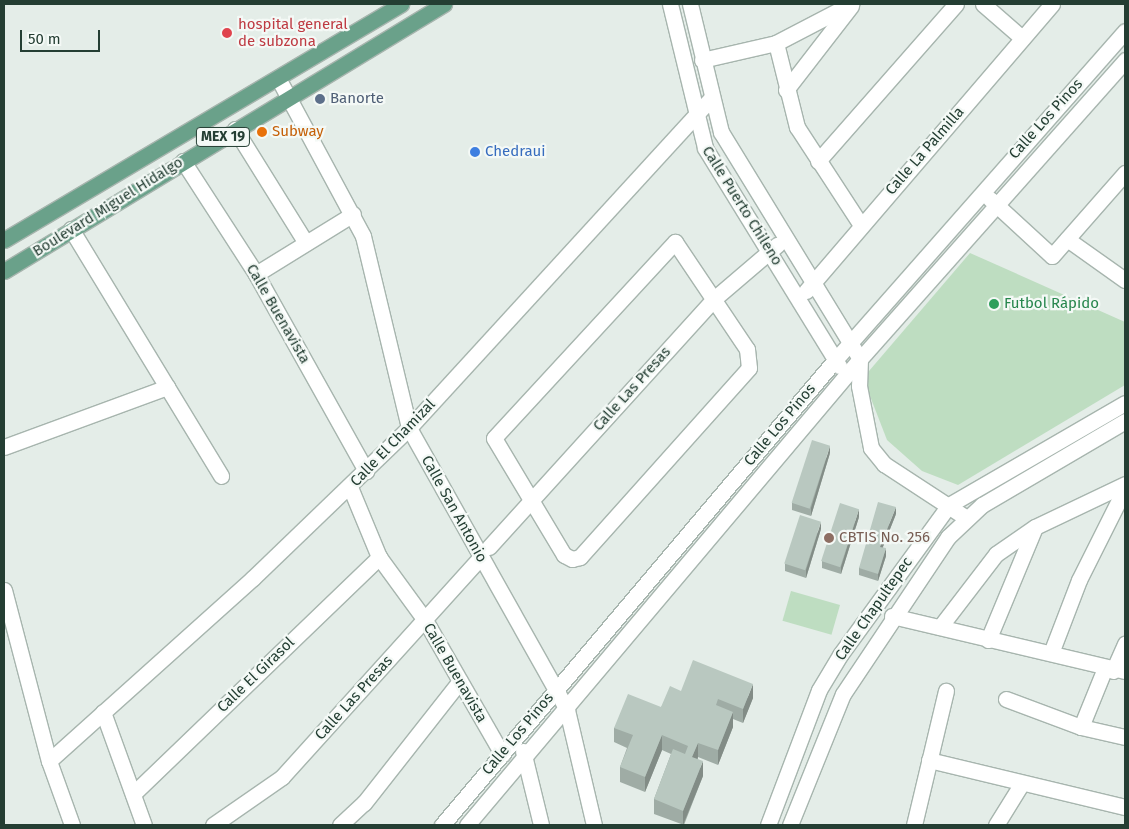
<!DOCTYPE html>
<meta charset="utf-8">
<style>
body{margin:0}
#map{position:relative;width:1129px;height:829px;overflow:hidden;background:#e4ede8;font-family:"Fira Sans",sans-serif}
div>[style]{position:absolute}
.green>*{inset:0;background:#beddc1;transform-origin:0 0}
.roads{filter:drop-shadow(1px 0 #a7b5ae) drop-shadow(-1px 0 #a7b5ae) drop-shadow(0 1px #a7b5ae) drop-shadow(0 -1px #a7b5ae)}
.minor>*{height:15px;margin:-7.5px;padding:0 7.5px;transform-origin:7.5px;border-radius:7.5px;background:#fff}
.major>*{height:15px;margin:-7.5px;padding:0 7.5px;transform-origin:7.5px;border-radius:7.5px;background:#6aa18a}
.wall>*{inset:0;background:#9faca5}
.shaded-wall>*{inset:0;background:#828c86}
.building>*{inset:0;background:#b9c8c0;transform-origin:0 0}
.dots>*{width:14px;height:14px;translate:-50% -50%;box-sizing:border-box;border:2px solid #f4f9f6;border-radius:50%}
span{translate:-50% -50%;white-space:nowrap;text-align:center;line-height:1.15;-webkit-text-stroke:4.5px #f4f9f6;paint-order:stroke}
.shield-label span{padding:1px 4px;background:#f4f9f6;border:1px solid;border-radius:4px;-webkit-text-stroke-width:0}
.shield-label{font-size:14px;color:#243e33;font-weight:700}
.health-label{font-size:15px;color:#be3a42}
.left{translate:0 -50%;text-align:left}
.service-label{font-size:15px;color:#4e5e75}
.street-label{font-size:15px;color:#243e33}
.food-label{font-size:15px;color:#c56008}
.shop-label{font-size:15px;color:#366cbe}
.leisure-label{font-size:15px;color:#27864d}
.education-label{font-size:15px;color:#785e54}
.frame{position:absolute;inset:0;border:5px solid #243e33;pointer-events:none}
.scale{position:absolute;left:20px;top:30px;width:80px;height:22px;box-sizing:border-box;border:2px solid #243e33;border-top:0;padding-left:6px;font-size:15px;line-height:18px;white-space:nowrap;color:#243e33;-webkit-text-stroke:4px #f4f9f6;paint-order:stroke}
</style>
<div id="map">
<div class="green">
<i style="clip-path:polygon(970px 253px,1125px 322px,1125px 385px,958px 485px,922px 471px,887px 440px,863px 378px)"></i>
<i style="left:791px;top:591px;width:51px;height:31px;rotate:16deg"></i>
</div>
<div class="roads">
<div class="minor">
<i style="left:670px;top:4px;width:148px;rotate:76.3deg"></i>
<i style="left:705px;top:148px;width:256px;rotate:58.4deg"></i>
<i style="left:690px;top:4px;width:132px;rotate:76.4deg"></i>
<i style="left:721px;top:132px;width:266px;rotate:58.5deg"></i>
<i style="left:860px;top:359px;width:27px;rotate:92deg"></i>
<i style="left:859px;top:386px;width:63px;rotate:79deg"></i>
<i style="left:871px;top:448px;width:21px;rotate:51deg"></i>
<i style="left:884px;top:464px;width:97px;rotate:33.2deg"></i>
<i style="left:983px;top:4px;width:52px;rotate:41.1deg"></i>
<i style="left:776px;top:43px;width:87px;rotate:76deg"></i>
<i style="left:797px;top:127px;width:117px;rotate:56.9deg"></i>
<i style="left:702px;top:60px;width:76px;rotate:-12.9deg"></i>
<i style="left:776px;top:43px;width:85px;rotate:-27.5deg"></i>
<i style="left:278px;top:78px;width:179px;rotate:61.7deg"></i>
<i style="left:363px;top:236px;width:197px;rotate:76.5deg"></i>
<i style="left:409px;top:428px;width:323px;rotate:60.7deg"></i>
<i style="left:567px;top:710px;width:118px;rotate:76.8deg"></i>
<i style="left:786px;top:90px;width:106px;rotate:-52.3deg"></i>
<i style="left:235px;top:129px;width:134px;rotate:58.1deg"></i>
<i style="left:183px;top:161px;width:135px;rotate:57.1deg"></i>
<i style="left:256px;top:274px;width:226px;rotate:60.8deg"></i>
<i style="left:818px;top:161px;width:209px;rotate:-48.7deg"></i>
<i style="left:990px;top:199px;width:84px;rotate:42.6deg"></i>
<i style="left:1052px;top:256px;width:111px;rotate:-48.7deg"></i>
<i style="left:71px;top:229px;width:289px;rotate:58.7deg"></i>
<i style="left:1067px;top:239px;width:71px;rotate:35.3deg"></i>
<i style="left:675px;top:242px;width:129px;rotate:56.1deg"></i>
<i style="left:747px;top:349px;width:19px;rotate:84deg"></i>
<i style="left:749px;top:368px;width:254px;rotate:131.8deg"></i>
<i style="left:580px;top:557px;width:8px;rotate:166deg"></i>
<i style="left:572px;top:559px;width:9px;rotate:-153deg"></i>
<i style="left:564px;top:555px;width:136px;rotate:-120.9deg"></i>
<i style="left:494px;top:438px;width:267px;rotate:-47.3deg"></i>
<i style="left:256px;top:274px;width:114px;rotate:-31.7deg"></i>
<i style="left:806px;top:291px;width:378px;rotate:-49.4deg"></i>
<i style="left:4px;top:447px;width:174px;rotate:-20.2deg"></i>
<i style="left:350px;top:487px;width:76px;rotate:67.5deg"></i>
<i style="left:379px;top:557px;width:78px;rotate:53.9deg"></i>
<i style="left:425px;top:620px;width:155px;rotate:60.1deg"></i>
<i style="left:489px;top:547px;width:336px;rotate:-47.8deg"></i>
<i style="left:715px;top:298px;width:82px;rotate:-40.5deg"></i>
<i style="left:4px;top:590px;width:177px;rotate:75.3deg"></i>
<i style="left:49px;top:761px;width:68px;rotate:70.2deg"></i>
<i style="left:892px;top:616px;width:239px;rotate:13.3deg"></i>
<i style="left:940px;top:627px;width:92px;rotate:-52.5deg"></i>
<i style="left:996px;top:554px;width:47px;rotate:-34.7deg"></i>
<i style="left:1035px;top:527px;width:100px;rotate:-25.5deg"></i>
<i style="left:988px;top:640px;width:122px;rotate:-67.4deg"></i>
<i style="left:1051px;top:653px;width:78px;rotate:-69deg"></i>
<i style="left:1079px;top:580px;width:103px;rotate:-63.4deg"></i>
<i style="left:1113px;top:671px;width:30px;rotate:-66deg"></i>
<i style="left:1006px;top:699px;width:80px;rotate:20.5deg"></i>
<i style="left:1081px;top:727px;width:45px;rotate:12.8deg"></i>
<i style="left:103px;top:712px;width:120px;rotate:70.1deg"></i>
<i style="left:1081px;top:727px;width:64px;rotate:-67.9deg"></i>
<i style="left:523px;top:751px;width:76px;rotate:76.3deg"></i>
<i style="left:929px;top:760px;width:202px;rotate:13.5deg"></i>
<i style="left:49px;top:761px;width:274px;rotate:-41.9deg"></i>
<i style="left:253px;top:578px;width:216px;rotate:-43.9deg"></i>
<i style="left:409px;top:428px;width:447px;rotate:-47.5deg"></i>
<i style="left:133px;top:794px;width:342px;rotate:-43.9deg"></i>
<i style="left:213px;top:825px;width:84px;rotate:-34.8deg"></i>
<i style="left:282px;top:777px;width:297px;rotate:-47.9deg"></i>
<i style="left:340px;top:825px;width:33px;rotate:-43deg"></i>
<i style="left:364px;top:803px;width:155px;rotate:-51.8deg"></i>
<i style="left:442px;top:825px;width:610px;rotate:-49.79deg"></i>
<i style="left:836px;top:359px;width:437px;rotate:-48.6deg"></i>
<i style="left:467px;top:825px;width:610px;rotate:-49.86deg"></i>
<i style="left:860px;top:359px;width:400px;rotate:-48.4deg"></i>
<i style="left:768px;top:825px;width:144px;rotate:-69.3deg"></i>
<i style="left:819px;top:690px;width:41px;rotate:-59deg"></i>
<i style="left:840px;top:655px;width:185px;rotate:-54deg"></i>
<i style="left:949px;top:505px;width:203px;rotate:-30.1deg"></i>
<i style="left:790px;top:825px;width:141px;rotate:-68deg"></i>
<i style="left:843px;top:694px;width:189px;rotate:-56.2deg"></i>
<i style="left:948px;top:537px;width:47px;rotate:-43.3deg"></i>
<i style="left:982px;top:505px;width:166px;rotate:-30.4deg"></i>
<i style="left:914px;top:825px;width:138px;rotate:-76.6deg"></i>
<i style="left:996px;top:825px;width:49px;rotate:-58.2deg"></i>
</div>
<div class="major">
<i style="left:4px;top:240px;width:462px;rotate:-30.7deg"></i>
<i style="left:4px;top:271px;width:515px;rotate:-31.25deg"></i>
</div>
</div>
<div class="wall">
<i style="clip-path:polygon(830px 453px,811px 516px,792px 510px,792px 503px)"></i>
<i style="clip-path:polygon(896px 514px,883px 547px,886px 556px,878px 581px,859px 575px,859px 568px)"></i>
<i style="clip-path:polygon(859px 517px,841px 574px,822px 568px,822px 561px)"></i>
<i style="clip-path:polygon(821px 529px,806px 578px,785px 571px,785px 564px)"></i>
<i style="clip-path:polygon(681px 691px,753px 698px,743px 723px,733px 719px,733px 727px,718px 765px,698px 757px,698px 759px,703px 776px,684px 825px,654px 814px,654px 799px,671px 754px,662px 750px,645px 792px,620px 782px,620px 767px,627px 748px,614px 742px,614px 728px,661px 707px)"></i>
</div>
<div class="shaded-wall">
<i style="clip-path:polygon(830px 446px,830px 453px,811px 516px,811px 508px)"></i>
<i style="clip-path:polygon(896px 507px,896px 514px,880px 554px,880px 547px)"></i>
<i style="clip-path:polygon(859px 509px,859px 517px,841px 574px,841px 567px)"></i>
<i style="clip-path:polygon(821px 522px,821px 529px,806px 578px,806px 570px)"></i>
<i style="clip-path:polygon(886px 548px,886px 556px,878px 581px,878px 574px)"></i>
<i style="clip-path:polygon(753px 684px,753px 698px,743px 723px,743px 709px)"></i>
<i style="clip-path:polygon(733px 712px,733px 727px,718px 765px,718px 750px)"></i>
<i style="clip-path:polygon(662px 735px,662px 750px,645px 792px,645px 777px)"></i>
<i style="clip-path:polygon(698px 743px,698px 757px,692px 771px,692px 757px)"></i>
<i style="clip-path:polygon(703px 761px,703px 776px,683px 825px,683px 811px)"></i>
</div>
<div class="building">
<i style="left:812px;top:440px;width:19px;height:66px;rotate:18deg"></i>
<i style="clip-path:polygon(878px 502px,896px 507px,880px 547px,886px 548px,878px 574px,859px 568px)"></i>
<i style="left:840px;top:503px;width:20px;height:61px;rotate:18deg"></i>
<i style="left:800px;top:515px;width:22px;height:51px;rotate:18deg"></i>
<i style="clip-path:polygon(693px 660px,753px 684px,743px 709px,718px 699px,716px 705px,733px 712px,718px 750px,698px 743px,692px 757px,703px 761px,683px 811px,654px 799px,673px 749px,685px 754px,688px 746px,662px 735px,645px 777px,620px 767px,633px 735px,614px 728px,628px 694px,661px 707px,670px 686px,681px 691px)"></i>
</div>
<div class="dots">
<i style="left:227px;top:33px;background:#e0444e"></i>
<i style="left:320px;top:99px;background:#5c6f8a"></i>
<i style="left:262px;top:132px;background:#e8710a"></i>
<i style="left:475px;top:152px;background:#3f7fe0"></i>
<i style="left:994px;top:304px;background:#2e9e5b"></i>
<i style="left:829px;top:538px;background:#8d6e63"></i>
</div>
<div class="shield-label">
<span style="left:223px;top:137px">MEX 19</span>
</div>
<div class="health-label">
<span class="left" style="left:238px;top:33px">hospital general<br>de subzona</span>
</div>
<div class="service-label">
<span class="left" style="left:330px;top:99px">Banorte</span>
</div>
<div class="street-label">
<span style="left:1046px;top:119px;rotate:-48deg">Calle Los Pinos</span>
<span style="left:925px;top:151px;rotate:-49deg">Calle La Palmilla</span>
<span style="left:742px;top:206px;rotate:58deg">Calle Puerto Chileno</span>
<span style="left:108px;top:207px;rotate:-32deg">Boulevard Miguel Hidalgo</span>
<span style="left:278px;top:314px;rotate:60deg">Calle Buenavista</span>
<span style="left:632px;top:389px;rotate:-48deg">Calle Las Presas</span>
<span style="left:780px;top:425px;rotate:-50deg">Calle Los Pinos</span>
<span style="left:393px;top:443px;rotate:-46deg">Calle El Chamizal</span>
<span style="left:454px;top:509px;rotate:61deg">Calle San Antonio</span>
<span style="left:874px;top:609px;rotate:-55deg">Calle Chapultepec</span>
<span style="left:455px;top:673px;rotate:60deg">Calle Buenavista</span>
<span style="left:256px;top:675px;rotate:-44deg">Calle El Girasol</span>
<span style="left:354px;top:698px;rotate:-48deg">Calle Las Presas</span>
<span style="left:518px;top:734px;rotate:-50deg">Calle Los Pinos</span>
</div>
<div class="food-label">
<span class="left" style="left:272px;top:132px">Subway</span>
</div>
<div class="shop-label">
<span class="left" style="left:485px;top:152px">Chedraui</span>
</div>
<div class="leisure-label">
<span class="left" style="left:1004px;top:304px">Futbol Rápido</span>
</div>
<div class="education-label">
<span class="left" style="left:839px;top:538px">CBTIS No. 256</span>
</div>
<div class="frame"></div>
<div class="scale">50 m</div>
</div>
